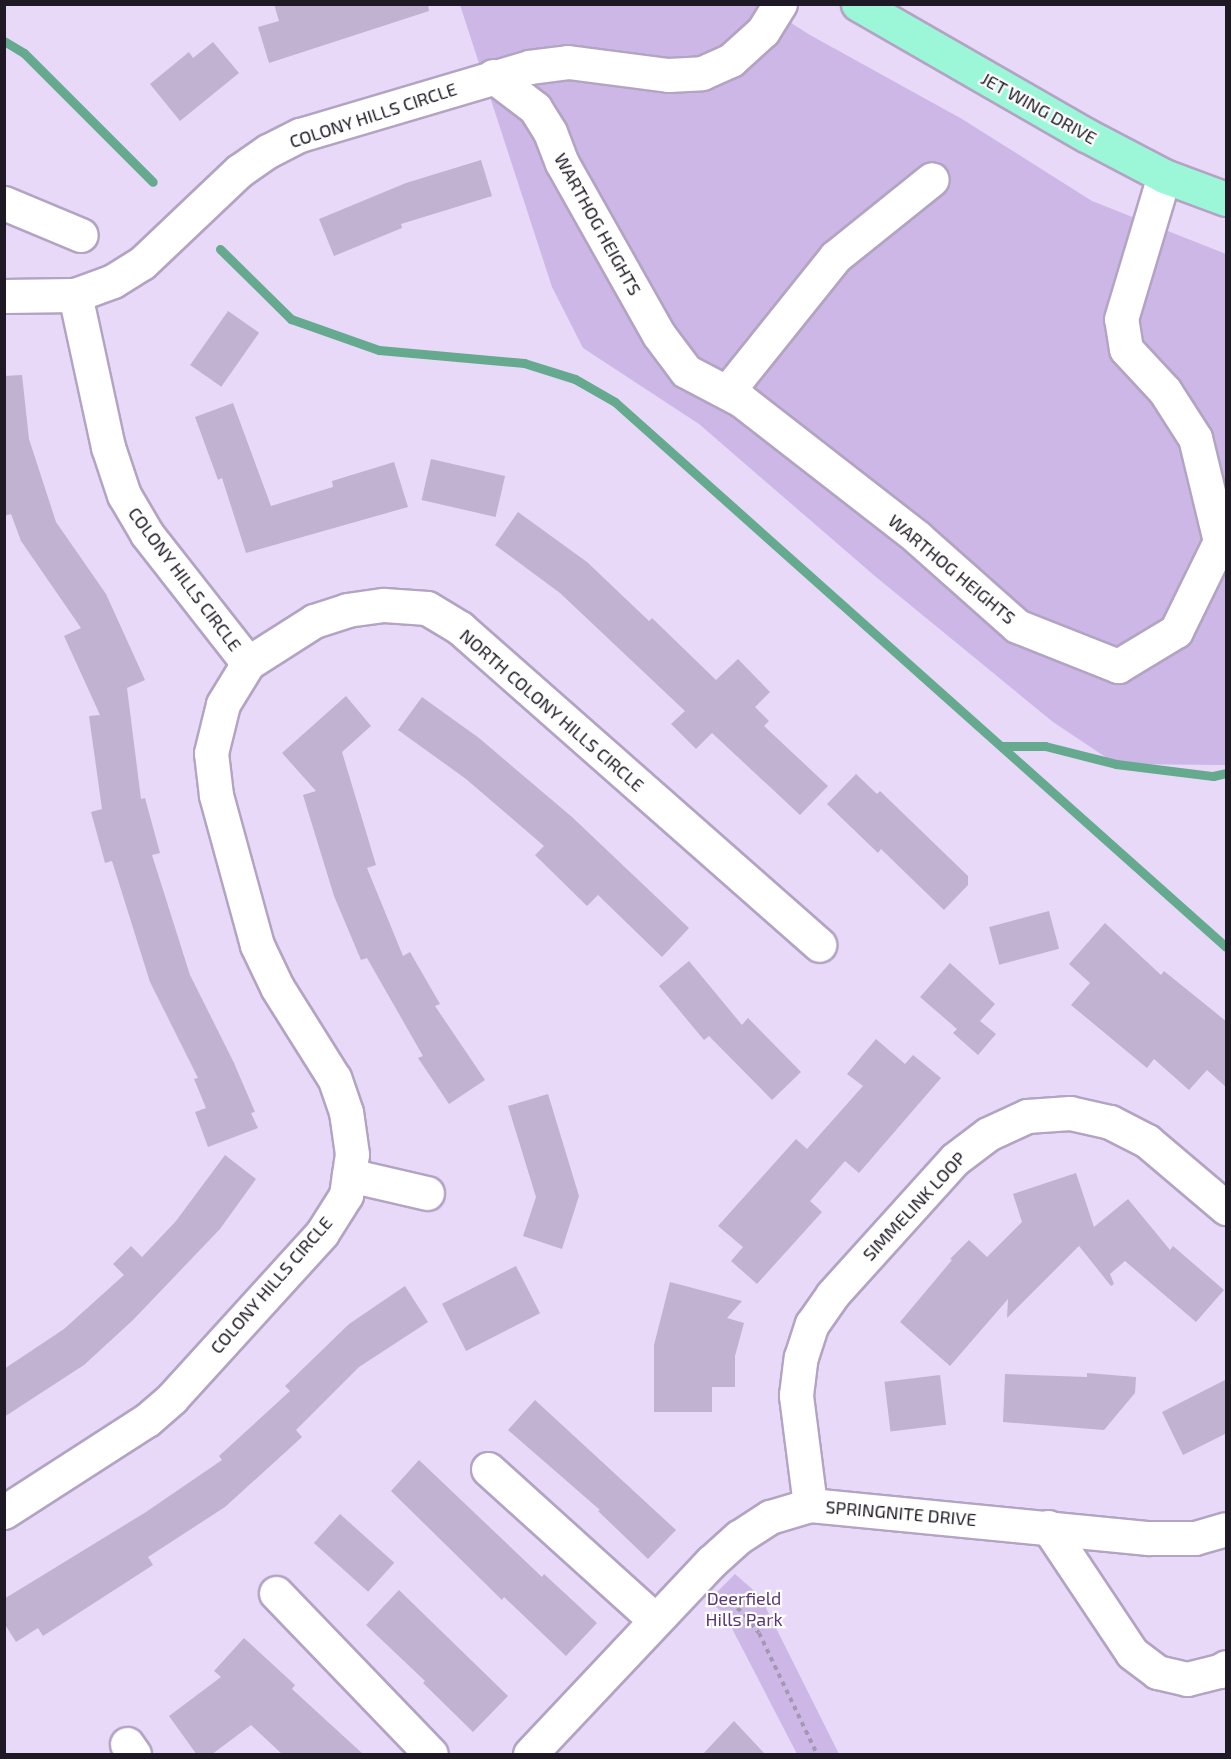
<!DOCTYPE html>
<style>
body{margin:0}
#map{position:relative;width:1231px;height:1759px;overflow:hidden;background:#e8d9f8;font-family:"Exo 2",sans-serif}
div>[style]{position:absolute}
.green>*{inset:0;background:#cdb7e6}
.stream>*{height:9px;margin:-4.5px;padding:0 4.5px;transform-origin:4.5px;border-radius:4.5px;background:#65a98f}
.building>*{inset:0;background:#c0b2d0;transform-origin:0 0}
.path>*{height:4px;margin-top:-2px;transform-origin:0;background:repeating-linear-gradient(90deg,#a498b0 0 4.5px,transparent 0 9px)}
.roads{filter:drop-shadow(2px 0 #b2a4c2) drop-shadow(-2px 0 #b2a4c2) drop-shadow(0 2px #b2a4c2) drop-shadow(0 -2px #b2a4c2)}
.minor>*{height:33px;margin:-16.5px;padding:0 16.5px;transform-origin:16.5px;border-radius:16.5px;background:#fff}
.major>*{height:33px;margin:-16.5px;padding:0 16.5px;transform-origin:16.5px;border-radius:16.5px;background:#9cf7d8}
span{translate:-50% -50%;white-space:nowrap;text-align:center;line-height:1.15;-webkit-text-stroke:4.5px #fff;paint-order:stroke}
.street-label{font-size:18px;color:#1e1924}
.park-label{font-size:18px;color:#5a3779}
.frame{position:absolute;inset:0;border:6px solid #1e1924;pointer-events:none}
</style>
<div id="map">
<div class="green">
<i style="clip-path:polygon(460px 5px,763px 5px,810px 35px,962px 119px,1092px 201px,1226px 254px,1226px 765px,1116px 764px,1053px 722px,876px 577px,699px 424px,583px 348px,552px 287px)"></i>
<i style="clip-path:polygon(735px 1574px,760px 1596px,839px 1754px,797px 1754px,724px 1613px,708px 1601px)"></i>
</div>
<div class="stream">
<i style="left:4px;top:41px;width:23px;rotate:31deg"></i>
<i style="left:24px;top:53px;width:182px;rotate:45deg"></i>
<i style="left:220px;top:249px;width:100px;rotate:44.6deg"></i>
<i style="left:291px;top:319px;width:93px;rotate:19.4deg"></i>
<i style="left:379px;top:350px;width:146px;rotate:5.1deg"></i>
<i style="left:524px;top:363px;width:53px;rotate:17.4deg"></i>
<i style="left:575px;top:379px;width:46px;rotate:29.9deg"></i>
<i style="left:615px;top:402px;width:819px;rotate:41.73deg"></i>
<i style="left:1002px;top:746px;width:43px"></i>
<i style="left:1045px;top:746px;width:73px;rotate:14.2deg"></i>
<i style="left:1116px;top:764px;width:98px;rotate:7.1deg"></i>
<i style="left:1213px;top:776px;width:13px;rotate:-13deg"></i>
</div>
<div class="building">
<i style="clip-path:polygon(274px 4px,428px 4px,429px 11px,269px 63px,258px 27px,279px 21px)"></i>
<i style="clip-path:polygon(213px 42px,239px 73px,180px 121px,150px 84px,189px 52px,193px 58px)"></i>
<i style="clip-path:polygon(481px 160px,492px 196px,401px 224px,402px 228px,334px 256px,319px 219px,406px 183px)"></i>
<i style="left:228px;top:311px;width:38px;height:66px;rotate:35deg"></i>
<i style="clip-path:polygon(22px 375px,29px 439px,56px 522px,106px 594px,145px 680px,127px 688px,141px 799px,145px 798px,160px 853px,152px 855px,190px 975px,234px 1063px,255px 1112px,251px 1113px,258px 1128px,208px 1147px,195px 1112px,206px 1108px,194px 1079px,198px 1078px,150px 982px,112px 861px,105px 863px,91px 812px,102px 809px,89px 716px,100px 715px,64px 636px,81px 628px,21px 541px,11px 514px,4px 516px,4px 376px)"></i>
<i style="clip-path:polygon(233px 403px,271px 506px,333px 487px,332px 481px,394px 462px,408px 507px,246px 553px,222px 478px,218px 480px,195px 417px)"></i>
<i style="left:431px;top:459px;width:76px;height:42px;rotate:13deg"></i>
<i style="clip-path:polygon(518px 512px,587px 562px,649px 621px,652px 618px,716px 680px,738px 659px,770px 692px,755px 707px,769px 721px,764px 726px,828px 786px,800px 815px,712px 733px,696px 749px,671px 724px,685px 711px,560px 593px,495px 545px)"></i>
<i style="clip-path:polygon(346px 696px,371px 726px,342px 752px,376px 865px,367px 868px,403px 956px,410px 952px,440px 1004px,435px 1006px,485px 1080px,449px 1104px,418px 1058px,423px 1056px,367px 958px,361px 960px,334px 896px,303px 795px,316px 791px,282px 753px)"></i>
<i style="clip-path:polygon(422px 697px,479px 738px,572px 817px,689px 928px,662px 957px,598px 895px,587px 906px,535px 855px,544px 846px,466px 779px,398px 730px)"></i>
<i style="clip-path:polygon(856px 774px,877px 794px,880px 791px,968px 876px,968px 885px,944px 910px,881px 849px,878px 853px,827px 804px)"></i>
<i style="left:1049px;top:911px;width:39px;height:62px;rotate:75deg"></i>
<i style="clip-path:polygon(1105px 923px,1161px 975px,1164px 971px,1227px 1022px,1227px 1088px,1207px 1070px,1189px 1090px,1154px 1059px,1147px 1068px,1071px 1005px,1090px 983px,1069px 964px)"></i>
<i style="clip-path:polygon(689px 961px,742px 1025px,748px 1018px,801px 1072px,772px 1100px,709px 1036px,704px 1040px,659px 986px)"></i>
<i style="clip-path:polygon(950px 963px,995px 1004px,980px 1021px,996px 1034px,978px 1055px,953px 1033px,957px 1029px,920px 997px)"></i>
<i style="clip-path:polygon(876px 1039px,905px 1064px,913px 1055px,941px 1078px,859px 1173px,845px 1161px,810px 1201px,822px 1212px,757px 1284px,731px 1261px,743px 1247px,718px 1226px,796px 1139px,807px 1149px,863px 1086px,847px 1074px)"></i>
<i style="clip-path:polygon(548px 1094px,579px 1196px,562px 1249px,523px 1236px,536px 1197px,508px 1106px)"></i>
<i style="clip-path:polygon(225px 1155px,256px 1179px,220px 1229px,133px 1320px,84px 1365px,4px 1417px,4px 1369px,64px 1329px,124px 1275px,113px 1264px,131px 1246px,142px 1257px,176px 1221px)"></i>
<i style="clip-path:polygon(1076px 1173px,1094px 1227px,1128px 1199px,1170px 1250px,1173px 1246px,1224px 1290px,1196px 1322px,1125px 1261px,1110px 1274px,1114px 1284px,1111px 1286px,1079px 1246px,1007px 1318px,1008px 1299px,950px 1366px,900px 1322px,952px 1260px,950px 1259px,969px 1240px,987px 1257px,1022px 1222px,1013px 1194px)"></i>
<i style="left:516px;top:1266px;width:53px;height:83px;rotate:63deg"></i>
<i style="clip-path:polygon(670px 1282px,742px 1301px,727px 1318px,744px 1323px,735px 1356px,735px 1387px,712px 1387px,712px 1412px,654px 1412px,654px 1345px)"></i>
<i style="clip-path:polygon(405px 1286px,428px 1322px,359px 1367px,296px 1430px,302px 1437px,225px 1507px,148px 1557px,153px 1565px,43px 1636px,38px 1628px,16px 1642px,4px 1623px,4px 1599px,146px 1512px,222px 1460px,219px 1456px,290px 1391px,285px 1386px,349px 1324px)"></i>
<i style="clip-path:polygon(1087px 1373px,1136px 1377px,1135px 1393px,1104px 1430px,1003px 1422px,1005px 1374px,1087px 1377px)"></i>
<i style="left:940px;top:1375px;width:50px;height:56px;rotate:83deg"></i>
<i style="clip-path:polygon(1227px 1379px,1227px 1433px,1183px 1455px,1162px 1412px)"></i>
<i style="clip-path:polygon(535px 1400px,676px 1530px,648px 1559px,598px 1511px,600px 1510px,508px 1430px)"></i>
<i style="clip-path:polygon(419px 1460px,542px 1577px,544px 1574px,597px 1623px,566px 1656px,504px 1597px,502px 1600px,391px 1491px)"></i>
<i style="left:340px;top:1514px;width:73px;height:39px;rotate:42deg"></i>
<i style="clip-path:polygon(399px 1590px,508px 1696px,473px 1732px,423px 1683px,425px 1681px,366px 1625px)"></i>
<i style="clip-path:polygon(244px 1638px,295px 1685px,292px 1689px,364px 1755px,283px 1755px,251px 1725px,211px 1755px,197px 1755px,169px 1716px,221px 1677px,214px 1671px)"></i>
<i style="clip-path:polygon(734px 1721px,766px 1755px,702px 1755px)"></i>
</div>
<div class="path">
<i style="left:724px;top:1596px;width:30px;rotate:42deg"></i>
<i style="left:746px;top:1616px;width:21px;rotate:53deg"></i>
<i style="left:759px;top:1633px;width:134px;rotate:64.4deg"></i>
</div>
<div class="roads">
<div class="minor">
<i style="left:493px;top:76px;width:53px;rotate:37.3deg"></i>
<i style="left:535px;top:108px;width:28px;rotate:58deg"></i>
<i style="left:550px;top:132px;width:33px;rotate:69deg"></i>
<i style="left:562px;top:163px;width:197px;rotate:60.6deg"></i>
<i style="left:659px;top:335px;width:45px;rotate:53.1deg"></i>
<i style="left:686px;top:371px;width:62px;rotate:27.8deg"></i>
<i style="left:741px;top:400px;width:224px;rotate:37.9deg"></i>
<i style="left:918px;top:538px;width:132px;rotate:41.6deg"></i>
<i style="left:1017px;top:626px;width:109px;rotate:21.6deg"></i>
<i style="left:1118px;top:666px;width:68px;rotate:-31.1deg"></i>
<i style="left:1176px;top:631px;width:100px;rotate:-63.9deg"></i>
<i style="left:1220px;top:541px;width:106px;rotate:-103.6deg"></i>
<i style="left:1195px;top:438px;width:56px;rotate:-122.6deg"></i>
<i style="left:1165px;top:391px;width:57px;rotate:-132.9deg"></i>
<i style="left:1126px;top:349px;width:30px;rotate:-99deg"></i>
<i style="left:1121px;top:319px;width:149px;rotate:-73.3deg"></i>
<i style="left:4px;top:203px;width:83px;rotate:22.6deg"></i>
<i style="left:4px;top:296px;width:71px;rotate:-0.8deg"></i>
<i style="left:75px;top:295px;width:40px;rotate:-20.2deg"></i>
<i style="left:113px;top:281px;width:34px;rotate:-32deg"></i>
<i style="left:142px;top:263px;width:134px;rotate:-43.5deg"></i>
<i style="left:239px;top:171px;width:35px;rotate:-35deg"></i>
<i style="left:268px;top:151px;width:36px;rotate:-27deg"></i>
<i style="left:300px;top:135px;width:239px;rotate:-16.5deg"></i>
<i style="left:529px;top:67px;width:39px;rotate:-7deg"></i>
<i style="left:568px;top:62px;width:101px;rotate:7.4deg"></i>
<i style="left:668px;top:75px;width:34px;rotate:-3deg"></i>
<i style="left:702px;top:73px;width:32px;rotate:-24deg"></i>
<i style="left:731px;top:60px;width:43px;rotate:-42.2deg"></i>
<i style="left:763px;top:31px;width:32px;rotate:-58deg"></i>
<i style="left:727px;top:392px;width:173px;rotate:-51.3deg"></i>
<i style="left:835px;top:257px;width:124px;rotate:-38.8deg"></i>
<i style="left:248px;top:663px;width:78px;rotate:-32.5deg"></i>
<i style="left:314px;top:621px;width:35px;rotate:-18deg"></i>
<i style="left:347px;top:610px;width:37px;rotate:-8deg"></i>
<i style="left:384px;top:605px;width:43px;rotate:4deg"></i>
<i style="left:427px;top:608px;width:39px;rotate:31deg"></i>
<i style="left:460px;top:628px;width:479px;rotate:41.4deg"></i>
<i style="left:349px;top:1175px;width:80px;rotate:13deg"></i>
<i style="left:488px;top:1469px;width:224px;rotate:42.1deg"></i>
<i style="left:810px;top:1505px;width:111px;rotate:-97.3deg"></i>
<i style="left:796px;top:1395px;width:38px;rotate:-83deg"></i>
<i style="left:801px;top:1357px;width:35px;rotate:-72deg"></i>
<i style="left:812px;top:1324px;width:35px;rotate:-55deg"></i>
<i style="left:832px;top:1295px;width:183px;rotate:-47.9deg"></i>
<i style="left:955px;top:1159px;width:41px;rotate:-37.1deg"></i>
<i style="left:988px;top:1134px;width:43px;rotate:-24.8deg"></i>
<i style="left:1027px;top:1116px;width:43px;rotate:-4deg"></i>
<i style="left:1070px;top:1113px;width:41px;rotate:12.7deg"></i>
<i style="left:1110px;top:1122px;width:42px;rotate:27.2deg"></i>
<i style="left:1147px;top:1141px;width:104px;rotate:40.3deg"></i>
<i style="left:4px;top:1512px;width:170px;rotate:-32.8deg"></i>
<i style="left:147px;top:1420px;width:33px;rotate:-41deg"></i>
<i style="left:172px;top:1398px;width:223px;rotate:-47.7deg"></i>
<i style="left:322px;top:1233px;width:45px;rotate:-57.7deg"></i>
<i style="left:346px;top:1195px;width:41px;rotate:-81.7deg"></i>
<i style="left:352px;top:1154px;width:42px;rotate:-98.1deg"></i>
<i style="left:346px;top:1112px;width:36px;rotate:-109deg"></i>
<i style="left:334px;top:1078px;width:107px;rotate:-122.1deg"></i>
<i style="left:277px;top:987px;width:47px;rotate:-115.5deg"></i>
<i style="left:257px;top:945px;width:156px;rotate:-105.3deg"></i>
<i style="left:216px;top:795px;width:42px;rotate:-96.8deg"></i>
<i style="left:211px;top:753px;width:50px;rotate:-76.2deg"></i>
<i style="left:223px;top:704px;width:48px;rotate:-58.6deg"></i>
<i style="left:248px;top:663px;width:164px;rotate:-128.1deg"></i>
<i style="left:147px;top:534px;width:45px;rotate:-120.5deg"></i>
<i style="left:124px;top:495px;width:51px;rotate:-108.4deg"></i>
<i style="left:108px;top:447px;width:156px;rotate:-102.2deg"></i>
<i style="left:1048px;top:1527px;width:151px;rotate:56.3deg"></i>
<i style="left:1132px;top:1653px;width:31px;rotate:37deg"></i>
<i style="left:1157px;top:1672px;width:31px;rotate:13deg"></i>
<i style="left:1187px;top:1679px;width:34px;rotate:-14deg"></i>
<i style="left:1220px;top:1671px;width:7px;rotate:-34deg"></i>
<i style="left:276px;top:1593px;width:223px;rotate:46.1deg"></i>
<i style="left:127px;top:1744px;width:12px;rotate:55deg"></i>
<i style="left:530px;top:1754px;width:264px;rotate:-46.7deg"></i>
<i style="left:711px;top:1562px;width:38px;rotate:-42deg"></i>
<i style="left:739px;top:1537px;width:37px;rotate:-33deg"></i>
<i style="left:770px;top:1517px;width:42px;rotate:-16.7deg"></i>
<i style="left:810px;top:1505px;width:340px;rotate:5.6deg"></i>
<i style="left:1148px;top:1538px;width:47px"></i>
<i style="left:1195px;top:1538px;width:32px;rotate:-16deg"></i>
</div>
<div class="major">
<i style="left:858px;top:4px;width:263px;rotate:29.9deg"></i>
<i style="left:1086px;top:135px;width:88px;rotate:27.7deg"></i>
<i style="left:1164px;top:176px;width:66px;rotate:20.4deg"></i>
</div>
</div>
<div class="street-label">
<span style="left:1039px;top:108px;rotate:29deg">JET WING DRIVE</span>
<span style="left:373px;top:115px;rotate:-18deg">COLONY HILLS CIRCLE</span>
<span style="left:598px;top:224px;rotate:61deg">WARTHOG HEIGHTS</span>
<span style="left:952px;top:569px;rotate:40deg">WARTHOG HEIGHTS</span>
<span style="left:185px;top:579px;rotate:53deg">COLONY HILLS CIRCLE</span>
<span style="left:552px;top:710px;rotate:41deg">NORTH COLONY HILLS CIRCLE</span>
<span style="left:914px;top:1206px;rotate:-47deg">SIMMELINK LOOP</span>
<span style="left:271px;top:1285px;rotate:-49deg">COLONY HILLS CIRCLE</span>
<span style="left:901px;top:1513px;rotate:5deg">SPRINGNITE DRIVE</span>
</div>
<div class="park-label">
<span style="left:744px;top:1609px">Deerfield<br>Hills Park</span>
</div>
<div class="frame"></div>
</div>
